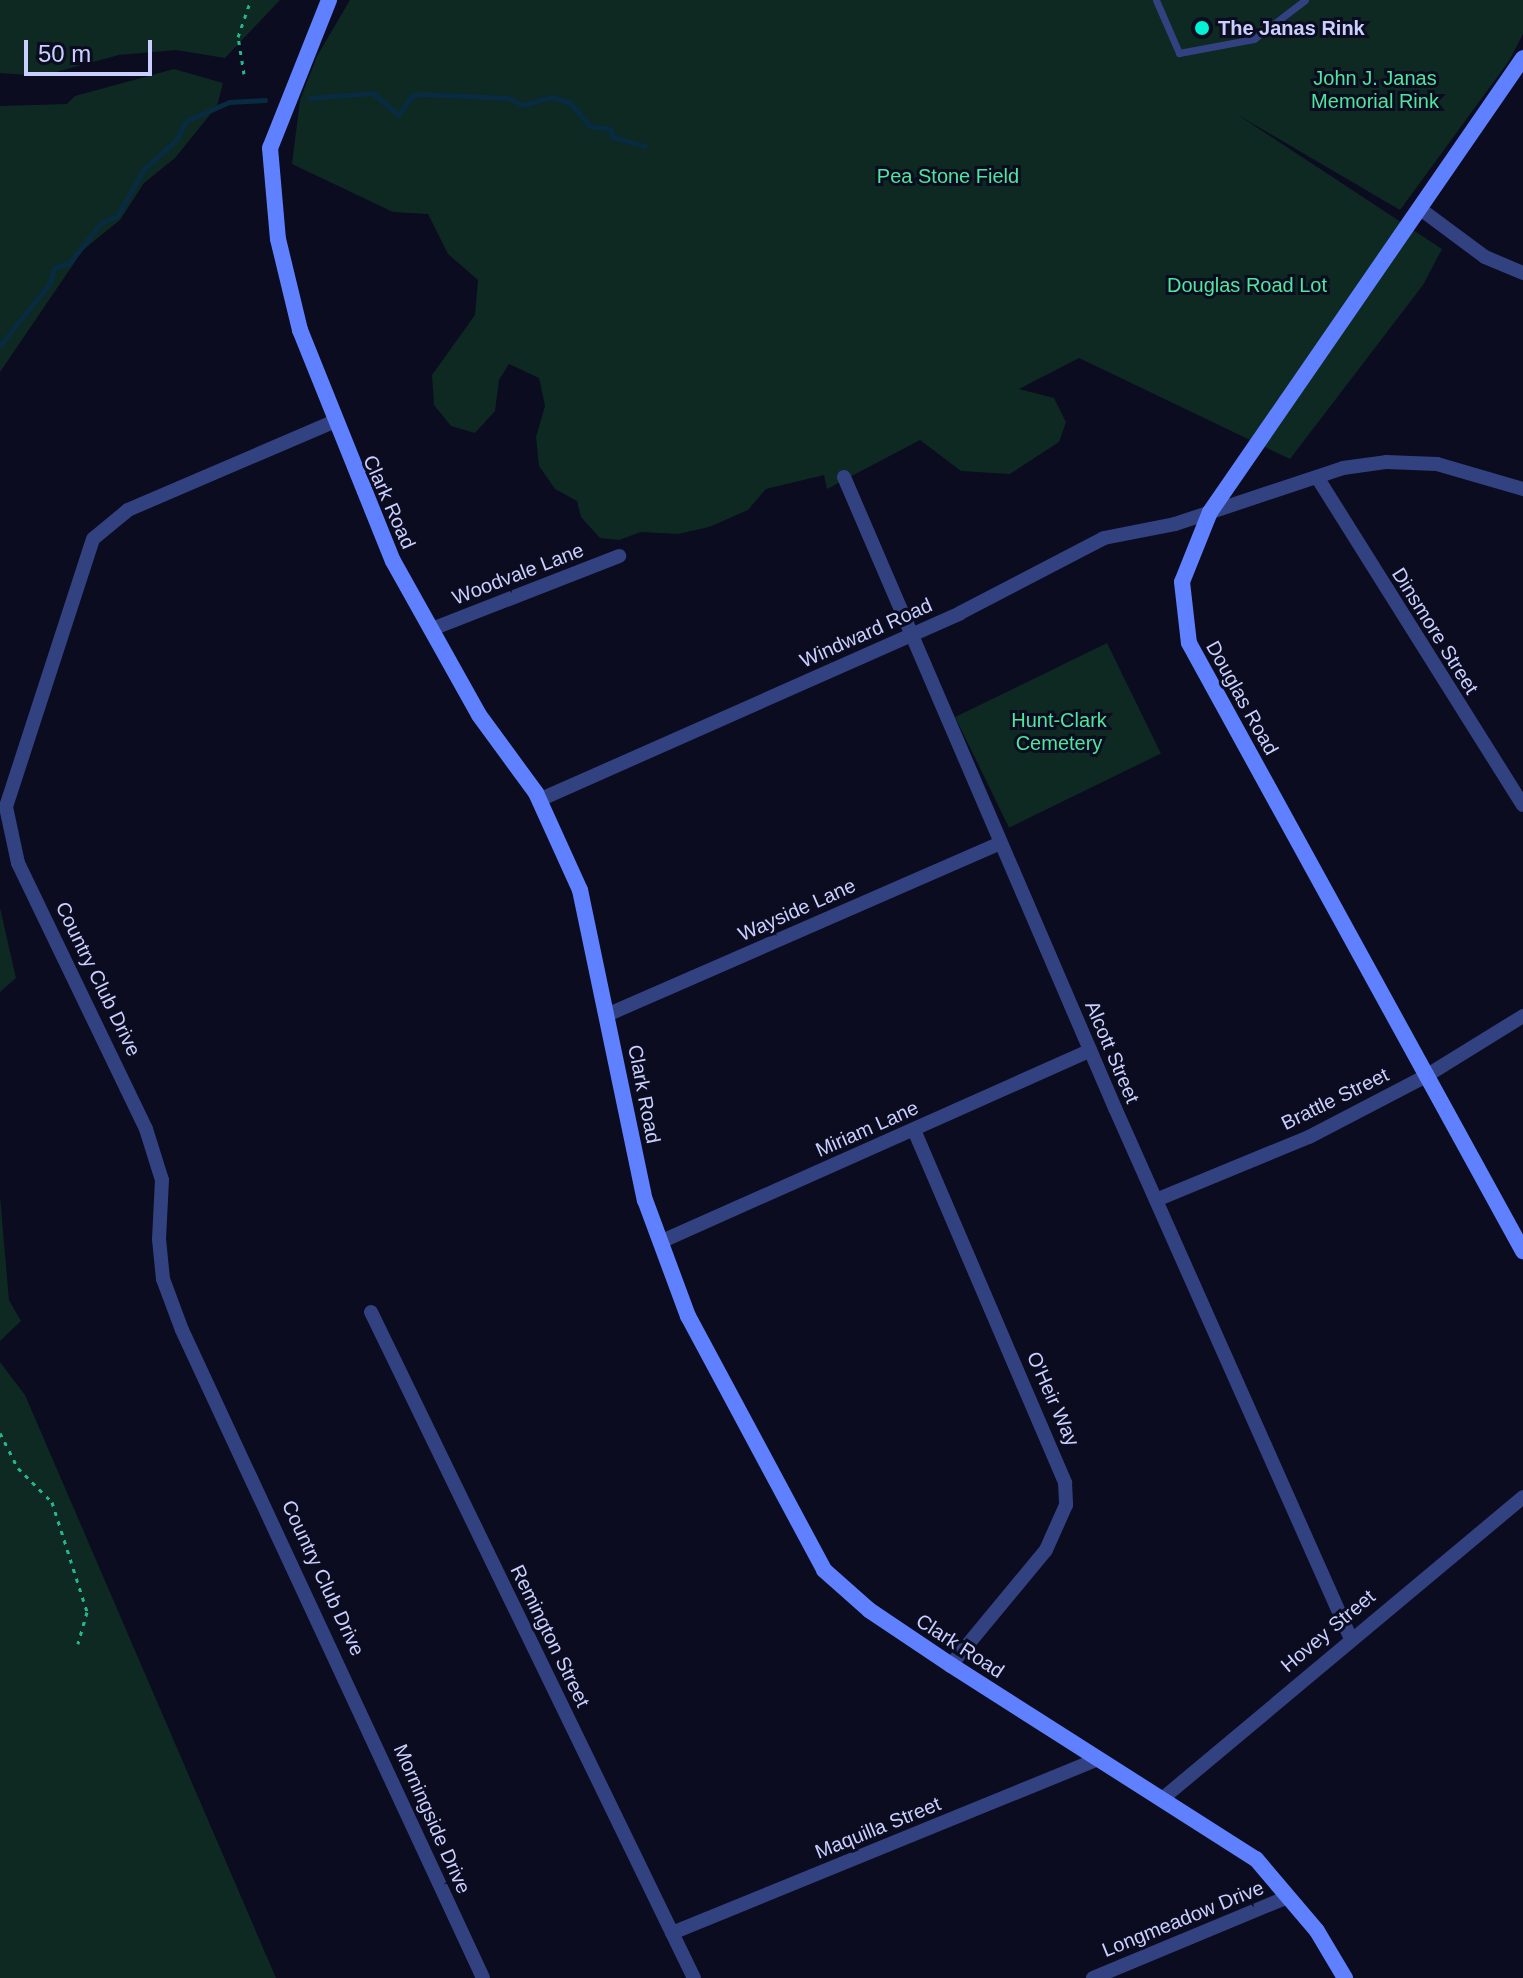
<!DOCTYPE html>
<style>
body{margin:0}
#map{position:relative;width:1523px;height:1978px;overflow:hidden;background:#0b0c1f;font-family:Arial,sans-serif}
div>[style]{position:absolute}
.green>*{inset:0;background:#0d2922;transform-origin:0 0}
.stream>*{height:5px;margin:-2.5px;padding:0 2.5px;transform-origin:2.5px;border-radius:2.5px;background:#082b41}
.path>*{height:3px;margin-top:-1.5px;transform-origin:0;background:repeating-linear-gradient(90deg,#25b78c 0 4px,transparent 0 10px)}
.lane>*{height:7px;margin:-3.5px;padding:0 3.5px;transform-origin:3.5px;border-radius:3.5px;background:#324281}
.street>*{height:14px;margin:-7px;padding:0 7px;transform-origin:7px;border-radius:7px;background:#324281}
.secondary>*{height:16px;margin:-8px;padding:0 8px;transform-origin:8px;border-radius:8px;background:#6081ff}
.dots>*{width:22px;height:22px;translate:-50% -50%;box-sizing:border-box;border:4px solid #0b0c1f;border-radius:50%}
span{translate:-50% -50%;white-space:nowrap;text-align:center;line-height:1.15;-webkit-text-stroke:6px #0b0c1f;paint-order:stroke}
.poi-label{font-size:20px;color:#c9cfff;font-weight:700}
.left{translate:0 -50%;text-align:left}
.park-label{font-size:20px;color:#4ee69c}
.street-label{font-size:20px;color:#c9cfff}
.scale{position:absolute;left:24px;top:40px;width:128px;height:36px;box-sizing:border-box;border:4px solid #c9cfff;border-top:0;padding-left:10px;font-size:24px;line-height:28px;white-space:nowrap;color:#c9cfff;-webkit-text-stroke:6px #0b0c1f;paint-order:stroke}
</style>
<div id="map">
<div class="green">
<i style="clip-path:polygon(0 0,280px 0,225px 58px,176px 50px,119px 55px,41px 76px,0 73px)"></i>
<i style="clip-path:polygon(350px 0,1523px 0,1523px 34px,1509px 61px,1400px 210px,1238px 115px,1442px 249px,1423px 285px,1290px 459px,1079px 358px,1019px 389px,1054px 398px,1066px 422px,1059px 442px,1010px 474px,961px 471px,920px 440px,827px 489px,824px 475px,766px 489px,748px 510px,709px 527px,678px 534px,641px 532px,619px 540px,600px 538px,581px 517px,577px 501px,555px 489px,539px 466px,536px 437px,545px 406px,539px 378px,509px 364px,499px 380px,495px 411px,475px 433px,451px 426px,434px 405px,432px 375px,475px 315px,478px 280px,448px 254px,428px 214px,393px 212px,292px 164px,300px 100px,317px 56px)"></i>
<i style="clip-path:polygon(174px 69px,223px 83px,217px 106px,175px 158px,144px 183px,120px 220px,83px 250px,0 372px,0 106px,67px 104px,75px 96px)"></i>
<i style="left:1107px;top:643px;width:123px;height:169px;rotate:64deg"></i>
<i style="clip-path:polygon(0 908px,16px 978px,0 992px)"></i>
<i style="clip-path:polygon(0 1196px,9px 1300px,21px 1321px,0 1341px)"></i>
<i style="clip-path:polygon(0 1362px,25px 1395px,276px 1978px,0 1978px)"></i>
</div>
<div class="stream">
<i style="left:309px;top:98px;width:64px;rotate:-4.5deg"></i>
<i style="left:373px;top:93px;width:33px;rotate:41deg"></i>
<i style="left:398px;top:115px;width:24px;rotate:-54deg"></i>
<i style="left:412px;top:96px;width:9px;rotate:-13deg"></i>
<i style="left:421px;top:94px;width:87px;rotate:2.6deg"></i>
<i style="left:508px;top:98px;width:17px;rotate:25deg"></i>
<i style="left:523px;top:105px;width:29px;rotate:-16deg"></i>
<i style="left:551px;top:97px;width:19px;rotate:16deg"></i>
<i style="left:569px;top:102px;width:32px;rotate:49deg"></i>
<i style="left:590px;top:126px;width:21px;rotate:8deg"></i>
<i style="left:611px;top:129px;width:8px;rotate:83deg"></i>
<i style="left:612px;top:137px;width:34px;rotate:15deg"></i>
<i style="left:0;top:345px;width:80px;rotate:-51.1deg"></i>
<i style="left:50px;top:283px;width:16px;rotate:-75deg"></i>
<i style="left:54px;top:268px;width:16px;rotate:-18deg"></i>
<i style="left:69px;top:263px;width:51px;rotate:-51.3deg"></i>
<i style="left:101px;top:223px;width:17px;rotate:-24deg"></i>
<i style="left:117px;top:216px;width:54px;rotate:-60.1deg"></i>
<i style="left:144px;top:169px;width:43px;rotate:-42.2deg"></i>
<i style="left:176px;top:140px;width:21px;rotate:-62deg"></i>
<i style="left:186px;top:121px;width:47px;rotate:-23.8deg"></i>
<i style="left:229px;top:102px;width:36px;rotate:-3deg"></i>
</div>
<div class="path">
<i style="left:244px;top:74px;width:37px;rotate:-99deg"></i>
<i style="left:238px;top:37px;width:39px;rotate:-71deg"></i>
<i style="left:0;top:1433px;width:39px;rotate:63deg"></i>
<i style="left:18px;top:1468px;width:48px;rotate:45deg"></i>
<i style="left:52px;top:1502px;width:115px;rotate:72.3deg"></i>
<i style="left:87px;top:1612px;width:33px;rotate:106deg"></i>
</div>
<div class="lane">
<i style="left:1156px;top:0;width:58px;rotate:66.5deg"></i>
<i style="left:1179px;top:53px;width:76px;rotate:-10.6deg"></i>
<i style="left:1254px;top:39px;width:64px;rotate:-37.4deg"></i>
</div>
<div class="street">
<i style="left:1419px;top:208px;width:82px;rotate:36.6deg"></i>
<i style="left:1485px;top:257px;width:41px;rotate:22.8deg"></i>
<i style="left:333px;top:422px;width:223px;rotate:156.8deg"></i>
<i style="left:128px;top:510px;width:45px;rotate:140.4deg"></i>
<i style="left:93px;top:539px;width:282px;rotate:108deg"></i>
<i style="left:6px;top:807px;width:57px;rotate:77.9deg"></i>
<i style="left:18px;top:863px;width:295px;rotate:64.3deg"></i>
<i style="left:146px;top:1129px;width:53px;rotate:72.6deg"></i>
<i style="left:162px;top:1180px;width:59px;rotate:92.9deg"></i>
<i style="left:159px;top:1239px;width:40px;rotate:84.3deg"></i>
<i style="left:163px;top:1279px;width:54px;rotate:69.6deg"></i>
<i style="left:182px;top:1330px;width:714px;rotate:65.08deg"></i>
<i style="left:844px;top:477px;width:687px;rotate:66.76deg"></i>
<i style="left:1115px;top:1108px;width:581px;rotate:66.04deg"></i>
<i style="left:1317px;top:477px;width:387px;rotate:57.9deg"></i>
<i style="left:432px;top:629px;width:201px;rotate:-21.3deg"></i>
<i style="left:539px;top:800px;width:461px;rotate:-23.9deg"></i>
<i style="left:960px;top:613px;width:162px;rotate:-27.5deg"></i>
<i style="left:1104px;top:538px;width:72px;rotate:-11.2deg"></i>
<i style="left:1175px;top:524px;width:177px;rotate:-18.4deg"></i>
<i style="left:1343px;top:468px;width:43px;rotate:-7.9deg"></i>
<i style="left:1386px;top:462px;width:51px;rotate:2.2deg"></i>
<i style="left:1437px;top:464px;width:90px;rotate:16.2deg"></i>
<i style="left:609px;top:1014px;width:427px;rotate:-23.6deg"></i>
<i style="left:914px;top:1130px;width:384px;rotate:66.8deg"></i>
<i style="left:1065px;top:1483px;width:22px;rotate:87deg"></i>
<i style="left:1066px;top:1505px;width:49px;rotate:114deg"></i>
<i style="left:1046px;top:1550px;width:149px;rotate:129.6deg"></i>
<i style="left:1156px;top:1200px;width:165px;rotate:-22.4deg"></i>
<i style="left:1309px;top:1137px;width:132px;rotate:-27.5deg"></i>
<i style="left:1426px;top:1076px;width:114px;rotate:-31.7deg"></i>
<i style="left:660px;top:1242px;width:471px;rotate:-24deg"></i>
<i style="left:371px;top:1312px;width:740px;rotate:64.13deg"></i>
<i style="left:1162px;top:1799px;width:471px;rotate:-39.9deg"></i>
<i style="left:672px;top:1933px;width:461px;rotate:-22.2deg"></i>
<i style="left:1093px;top:1978px;width:211px;rotate:-22.6deg"></i>
</div>
<div class="secondary">
<i style="left:329px;top:0;width:159px;rotate:111.7deg"></i>
<i style="left:270px;top:148px;width:91px;rotate:85deg"></i>
<i style="left:278px;top:239px;width:94px;rotate:76.4deg"></i>
<i style="left:300px;top:330px;width:249px;rotate:68.1deg"></i>
<i style="left:393px;top:561px;width:176px;rotate:60.8deg"></i>
<i style="left:479px;top:715px;width:97px;rotate:53.8deg"></i>
<i style="left:536px;top:793px;width:107px;rotate:65.6deg"></i>
<i style="left:580px;top:890px;width:317px;rotate:78.2deg"></i>
<i style="left:645px;top:1200px;width:124px;rotate:69.7deg"></i>
<i style="left:688px;top:1316px;width:288px;rotate:61.8deg"></i>
<i style="left:824px;top:1570px;width:60px;rotate:41.6deg"></i>
<i style="left:869px;top:1610px;width:99px;rotate:33.9deg"></i>
<i style="left:951px;top:1665px;width:361px;rotate:32.5deg"></i>
<i style="left:1256px;top:1859px;width:94px;rotate:49.7deg"></i>
<i style="left:1317px;top:1931px;width:55px;rotate:59.2deg"></i>
<i style="left:1523px;top:58px;width:551px;rotate:124.58deg"></i>
<i style="left:1210px;top:512px;width:75px;rotate:111.8deg"></i>
<i style="left:1182px;top:582px;width:61px;rotate:83.5deg"></i>
<i style="left:1189px;top:643px;width:694px;rotate:61.22deg"></i>
</div>
<div class="dots">
<i style="left:1202px;top:28px;background:#00f4d3"></i>
</div>
<div class="poi-label">
<span class="left" style="left:1218px;top:28px">The Janas Rink</span>
</div>
<div class="park-label">
<span style="left:1375px;top:90px">John J. Janas<br>Memorial Rink</span>
<span style="left:948px;top:176px">Pea Stone Field</span>
<span style="left:1247px;top:285px">Douglas Road Lot</span>
<span style="left:1059px;top:732px">Hunt-Clark<br>Cemetery</span>
</div>
<div class="street-label">
<span style="left:389px;top:502px;rotate:66deg">Clark Road</span>
<span style="left:518px;top:574px;rotate:-21deg">Woodvale Lane</span>
<span style="left:1435px;top:631px;rotate:58deg">Dinsmore Street</span>
<span style="left:866px;top:633px;rotate:-24deg">Windward Road</span>
<span style="left:1242px;top:698px;rotate:61deg">Douglas Road</span>
<span style="left:797px;top:910px;rotate:-24deg">Wayside Lane</span>
<span style="left:98px;top:979px;rotate:64deg">Country Club Drive</span>
<span style="left:1112px;top:1052px;rotate:67deg">Alcott Street</span>
<span style="left:644px;top:1094px;rotate:79deg">Clark Road</span>
<span style="left:1335px;top:1099px;rotate:-26deg">Brattle Street</span>
<span style="left:867px;top:1129px;rotate:-24deg">Miriam Lane</span>
<span style="left:1053px;top:1399px;rotate:66deg">O'Heir Way</span>
<span style="left:323px;top:1578px;rotate:65deg">Country Club Drive</span>
<span style="left:1328px;top:1631px;rotate:-40deg">Hovey Street</span>
<span style="left:550px;top:1636px;rotate:64deg">Remington Street</span>
<span style="left:960px;top:1646px;rotate:33deg">Clark Road</span>
<span style="left:432px;top:1819px;rotate:66deg">Morningside Drive</span>
<span style="left:878px;top:1828px;rotate:-22deg">Maquilla Street</span>
<span style="left:1183px;top:1919px;rotate:-22deg">Longmeadow Drive</span>
</div>
<div class="scale">50 m</div>
</div>
